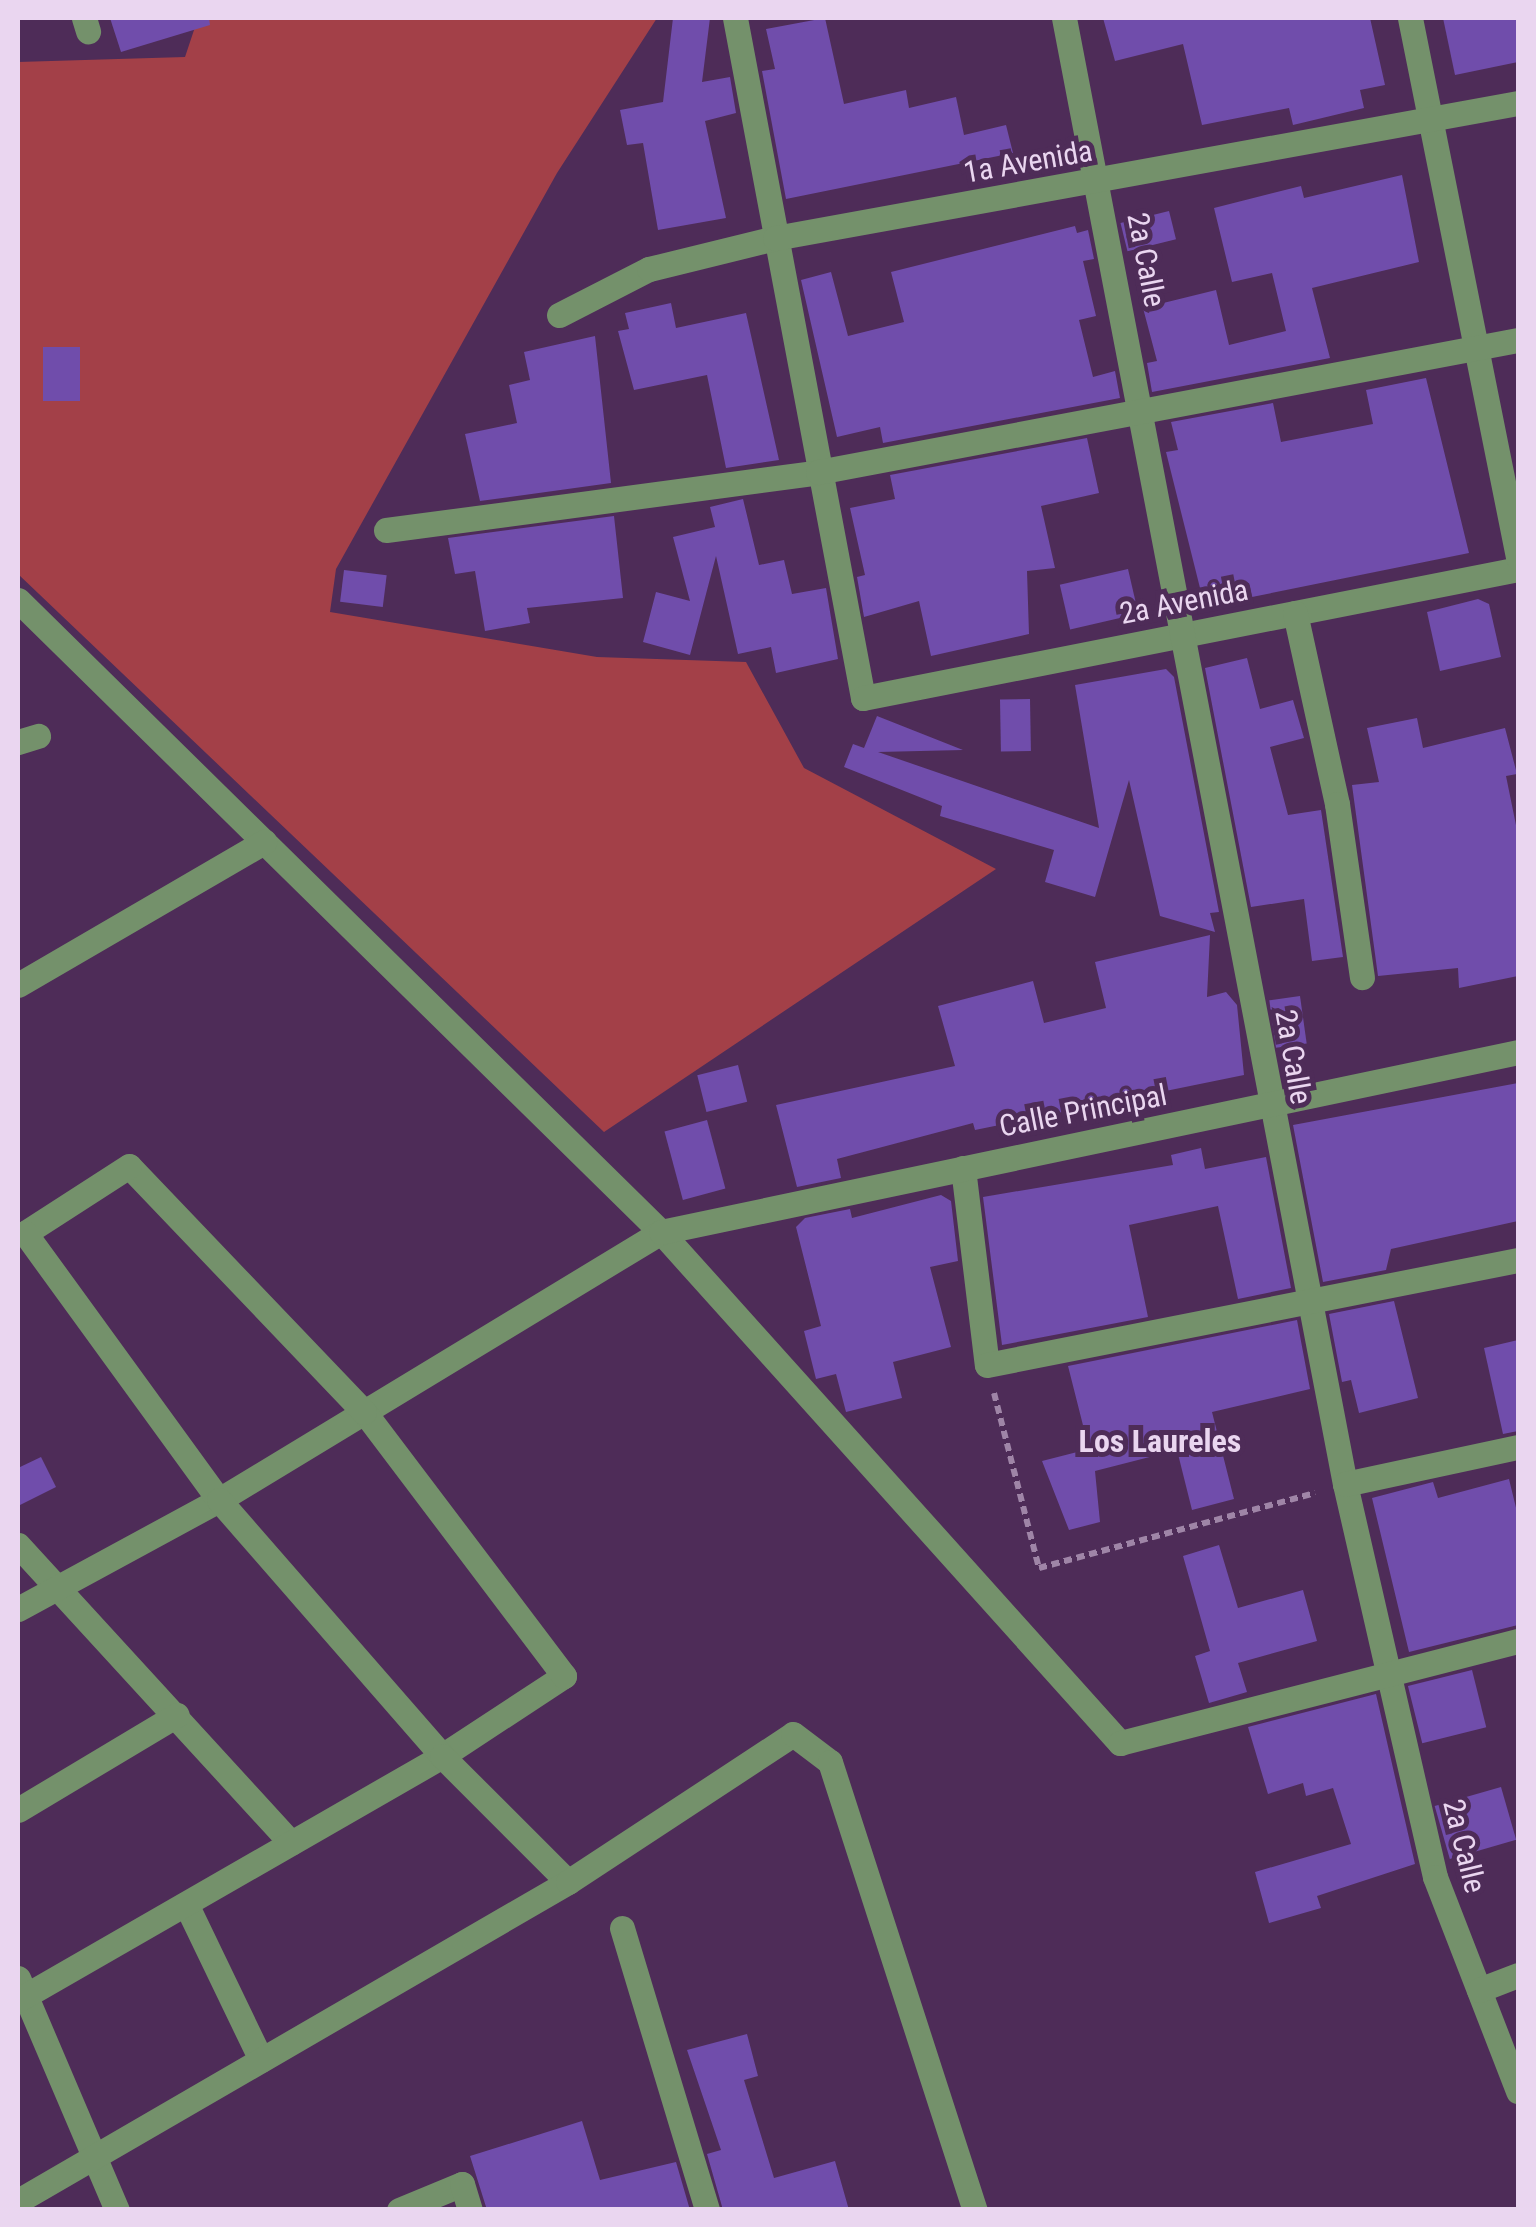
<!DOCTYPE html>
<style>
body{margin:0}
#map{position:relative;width:1536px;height:2227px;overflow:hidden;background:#4e2c58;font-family:"Roboto Condensed",sans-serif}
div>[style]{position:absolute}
.green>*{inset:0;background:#a34048}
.building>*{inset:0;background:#704dab;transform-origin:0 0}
.path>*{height:6px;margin-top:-3px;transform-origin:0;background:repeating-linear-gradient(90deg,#9f85a7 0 8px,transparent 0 13px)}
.minor>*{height:25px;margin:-12.5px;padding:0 12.5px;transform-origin:12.5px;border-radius:12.5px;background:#74916b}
span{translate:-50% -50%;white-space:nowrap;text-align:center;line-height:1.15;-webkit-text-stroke:10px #4e2c58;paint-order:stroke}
.street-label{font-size:30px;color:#ead6f0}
.neighbourhood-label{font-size:32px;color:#ead6f0;font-weight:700}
.frame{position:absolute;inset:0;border:20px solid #ead6f0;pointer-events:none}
</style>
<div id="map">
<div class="green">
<i style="clip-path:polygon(198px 18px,657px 18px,557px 173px,336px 569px,330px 612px,597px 657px,746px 662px,804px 768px,996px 869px,604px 1132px,18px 574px,18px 62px,185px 57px)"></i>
</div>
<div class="building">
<i style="clip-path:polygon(110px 18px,209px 18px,210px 25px,121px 52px)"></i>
<i style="clip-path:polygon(673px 18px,710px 18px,702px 82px,730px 77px,736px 113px,705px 121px,726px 218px,658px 230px,643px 143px,627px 145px,620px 110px,663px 102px)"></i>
<i style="clip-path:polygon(825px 18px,844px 104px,906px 90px,909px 108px,956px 97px,964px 135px,1006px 125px,1013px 153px,786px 199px,762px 71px,775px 69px,766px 29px)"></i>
<i style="clip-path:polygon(1103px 18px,1370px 18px,1385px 85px,1360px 90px,1364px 108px,1293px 125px,1289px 108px,1202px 125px,1183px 44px,1115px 61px)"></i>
<i style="clip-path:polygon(1443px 18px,1518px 18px,1518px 62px,1455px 75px)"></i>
<i style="clip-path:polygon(1402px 175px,1419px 262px,1312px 288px,1330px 358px,1152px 392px,1147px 363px,1157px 361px,1143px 308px,1216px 290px,1229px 345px,1286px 331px,1272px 273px,1232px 282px,1214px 208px,1301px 186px,1304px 198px)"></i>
<i style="left:1169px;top:211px;width:29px;height:50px;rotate:76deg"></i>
<i style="clip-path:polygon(1075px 226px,1077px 233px,1088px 230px,1094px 259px,1083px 261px,1096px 316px,1079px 320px,1093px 377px,1115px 371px,1120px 398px,883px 443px,880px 427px,837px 437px,801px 280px,831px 272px,848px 336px,904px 322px,891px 272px)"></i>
<i style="clip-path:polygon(671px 303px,676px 328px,746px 313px,779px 460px,726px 468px,707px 375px,634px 390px,618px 331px,629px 329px,625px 313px)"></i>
<i style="clip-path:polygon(595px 336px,611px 483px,480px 501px,465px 434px,517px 423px,509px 385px,530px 380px,524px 352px)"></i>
<i style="left:43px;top:347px;width:37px;height:54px"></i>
<i style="clip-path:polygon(1426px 378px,1469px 553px,1252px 597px,1249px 583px,1201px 592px,1166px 452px,1178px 450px,1171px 422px,1273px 403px,1281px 442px,1373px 424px,1366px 390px)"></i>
<i style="clip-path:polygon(1087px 438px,1099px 493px,1041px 506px,1055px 568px,1027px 571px,1029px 634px,931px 656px,919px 601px,864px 617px,857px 577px,865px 575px,850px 508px,895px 499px,890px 475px)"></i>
<i style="clip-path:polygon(743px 499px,759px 565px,784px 560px,792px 594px,826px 588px,838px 659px,776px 673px,771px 647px,738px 654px,716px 556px,690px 655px,643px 642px,656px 592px,690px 601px,673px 537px,715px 527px,710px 507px)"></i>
<i style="clip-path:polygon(614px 516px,623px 598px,527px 608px,530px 623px,485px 631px,475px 571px,455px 574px,448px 538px)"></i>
<i style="left:1128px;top:569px;width:46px;height:70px;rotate:77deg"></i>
<i style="left:344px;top:570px;width:43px;height:32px;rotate:7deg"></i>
<i style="clip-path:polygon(1478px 599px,1489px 604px,1501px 657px,1440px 671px,1427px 612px)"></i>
<i style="clip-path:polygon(1247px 658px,1260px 709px,1293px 700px,1304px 738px,1270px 747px,1288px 815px,1321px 810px,1343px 957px,1312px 961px,1304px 899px,1251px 907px,1205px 668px)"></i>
<i style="clip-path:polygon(1166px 669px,1174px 677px,1219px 912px,1210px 913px,1215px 932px,1160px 916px,1129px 780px,1095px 897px,1045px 882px,1054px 850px,940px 816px,942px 806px,844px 767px,853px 744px,864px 748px,877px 716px,963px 750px,878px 752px,1099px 828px,1075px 685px)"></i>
<i style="left:1030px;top:699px;width:52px;height:30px;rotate:89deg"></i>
<i style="clip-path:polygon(1417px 718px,1423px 748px,1505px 728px,1517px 774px,1506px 776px,1518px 835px,1518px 976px,1459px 988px,1458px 968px,1378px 976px,1352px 785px,1379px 782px,1367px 728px)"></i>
<i style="clip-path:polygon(1210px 935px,1207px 997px,1226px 992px,1237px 1005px,1244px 1075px,975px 1130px,973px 1123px,837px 1159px,841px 1178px,797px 1187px,776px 1105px,955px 1066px,938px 1006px,1033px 981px,1044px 1023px,1106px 1008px,1095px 962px)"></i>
<i style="left:1300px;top:996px;width:48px;height:31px;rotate:82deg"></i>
<i style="left:738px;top:1065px;width:38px;height:42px;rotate:76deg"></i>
<i style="clip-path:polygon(1518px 1083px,1518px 1221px,1391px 1249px,1386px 1270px,1323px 1282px,1293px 1125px)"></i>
<i style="left:707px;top:1120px;width:71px;height:44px;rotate:75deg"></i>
<i style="clip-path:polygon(1201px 1148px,1205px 1169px,1266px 1157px,1291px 1288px,1238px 1299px,1218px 1206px,1129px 1225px,1148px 1317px,1002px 1345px,983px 1197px,1173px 1165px,1171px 1155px)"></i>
<i style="clip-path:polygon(941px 1195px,951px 1201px,958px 1261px,930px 1267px,951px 1347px,893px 1362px,902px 1398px,846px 1412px,836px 1374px,816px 1379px,804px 1331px,821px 1326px,796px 1227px,805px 1218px,850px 1209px,852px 1218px)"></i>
<i style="clip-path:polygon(1394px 1301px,1418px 1398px,1359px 1413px,1351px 1380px,1342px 1382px,1329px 1314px)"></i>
<i style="clip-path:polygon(1297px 1320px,1310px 1389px,1212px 1412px,1234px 1499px,1192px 1510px,1177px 1450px,1095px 1471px,1100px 1522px,1069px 1530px,1042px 1461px,1089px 1449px,1068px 1366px)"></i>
<i style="clip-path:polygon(1518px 1340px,1518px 1431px,1503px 1434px,1484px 1348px)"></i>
<i style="clip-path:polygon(41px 1457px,56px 1487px,18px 1506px,18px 1468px)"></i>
<i style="clip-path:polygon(1509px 1479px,1518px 1516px,1518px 1625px,1409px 1652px,1372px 1498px,1433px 1482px,1438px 1498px)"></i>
<i style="clip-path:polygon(1219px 1545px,1238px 1608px,1303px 1590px,1317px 1641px,1238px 1663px,1247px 1692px,1209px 1703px,1195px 1656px,1210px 1651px,1183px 1556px)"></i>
<i style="left:1472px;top:1670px;width:59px;height:66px;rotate:76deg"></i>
<i style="clip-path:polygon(1376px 1694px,1415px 1864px,1317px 1896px,1321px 1908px,1269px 1923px,1255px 1872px,1351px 1844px,1333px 1788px,1306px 1796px,1303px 1783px,1268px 1794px,1248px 1727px)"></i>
<i style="left:1501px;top:1787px;width:55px;height:69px;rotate:74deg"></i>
<i style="clip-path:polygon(747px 2034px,758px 2076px,744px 2080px,774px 2178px,835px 2161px,849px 2210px,723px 2210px,707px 2154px,721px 2150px,687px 2050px)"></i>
<i style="clip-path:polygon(582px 2121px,600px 2180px,676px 2162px,690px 2210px,487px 2210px,470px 2156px)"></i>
</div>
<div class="path">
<i style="left:994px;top:1393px;width:181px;rotate:75.6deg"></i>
<i style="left:1039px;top:1568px;width:286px;rotate:-15.2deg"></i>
</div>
<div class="minor">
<i style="left:84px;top:18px;width:14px;rotate:73deg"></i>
<i style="left:735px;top:18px;width:692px;rotate:79.34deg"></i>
<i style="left:863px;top:698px;width:668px;rotate:-11.14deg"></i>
<i style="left:1064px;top:18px;width:1493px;rotate:79.15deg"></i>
<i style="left:1345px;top:1484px;width:403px;rotate:77.1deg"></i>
<i style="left:1435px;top:1877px;width:230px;rotate:68.8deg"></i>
<i style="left:1410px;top:18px;width:550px;rotate:78.67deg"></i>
<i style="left:559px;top:315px;width:101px;rotate:-27.1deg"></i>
<i style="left:649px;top:269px;width:130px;rotate:-13.8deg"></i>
<i style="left:775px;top:238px;width:755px;rotate:-10.3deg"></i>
<i style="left:386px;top:530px;width:436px;rotate:-7.6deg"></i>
<i style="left:818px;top:472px;width:712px;rotate:-10.68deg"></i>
<i style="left:18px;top:600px;width:902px;rotate:44.51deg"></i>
<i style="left:661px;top:1232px;width:687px;rotate:48.07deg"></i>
<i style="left:1120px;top:1743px;width:411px;rotate:-14.4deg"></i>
<i style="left:1295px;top:613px;width:196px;rotate:77.6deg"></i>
<i style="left:1337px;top:804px;width:175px;rotate:81.8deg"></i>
<i style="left:18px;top:742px;width:21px;rotate:-17deg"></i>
<i style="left:18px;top:985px;width:285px;rotate:-30.2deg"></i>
<i style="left:963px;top:1168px;width:198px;rotate:83.1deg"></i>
<i style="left:987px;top:1365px;width:541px;rotate:-11.19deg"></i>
<i style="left:1345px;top:1484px;width:177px;rotate:-12.1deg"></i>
<i style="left:18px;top:1545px;width:404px;rotate:47.5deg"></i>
<i style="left:18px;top:1609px;width:229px;rotate:-28.5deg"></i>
<i style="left:219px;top:1500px;width:517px;rotate:-31.23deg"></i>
<i style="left:661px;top:1232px;width:876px;rotate:-11.86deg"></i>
<i style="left:18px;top:1810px;width:185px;rotate:-30.9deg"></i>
<i style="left:186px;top:1904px;width:173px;rotate:64.3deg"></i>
<i style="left:622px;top:1928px;width:295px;rotate:73.2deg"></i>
<i style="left:18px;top:1978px;width:252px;rotate:66.9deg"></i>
<i style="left:1479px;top:1990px;width:42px;rotate:-21deg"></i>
<i style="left:18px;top:2000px;width:489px;rotate:-29.9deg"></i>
<i style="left:442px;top:1756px;width:146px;rotate:-33.3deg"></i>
<i style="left:564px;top:1676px;width:331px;rotate:-127.1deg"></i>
<i style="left:364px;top:1412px;width:340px;rotate:-133.7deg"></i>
<i style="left:129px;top:1166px;width:124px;rotate:147.2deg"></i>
<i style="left:25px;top:1233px;width:330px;rotate:54deg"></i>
<i style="left:219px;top:1500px;width:340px;rotate:48.9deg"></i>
<i style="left:442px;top:1756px;width:178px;rotate:45deg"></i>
<i style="left:18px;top:2201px;width:636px;rotate:-30.11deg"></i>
<i style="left:568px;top:1882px;width:269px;rotate:-33.3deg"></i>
<i style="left:793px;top:1734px;width:46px;rotate:37.1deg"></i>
<i style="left:830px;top:1762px;width:471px;rotate:72.1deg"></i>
<i style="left:399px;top:2210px;width:68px;rotate:-22.4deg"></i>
<i style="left:462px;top:2184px;width:27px;rotate:73deg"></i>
</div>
<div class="street-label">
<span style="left:1028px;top:162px;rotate:-10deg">1a Avenida</span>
<span style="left:1146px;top:260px;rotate:79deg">2a Calle</span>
<span style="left:1184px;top:602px;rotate:-11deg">2a Avenida</span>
<span style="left:1293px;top:1057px;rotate:80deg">2a Calle</span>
<span style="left:1083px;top:1111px;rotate:-11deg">Calle Principal</span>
<span style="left:1464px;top:1846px;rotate:76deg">2a Calle</span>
</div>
<div class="neighbourhood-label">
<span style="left:1160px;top:1441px">Los Laureles</span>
</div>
<div class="frame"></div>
</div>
